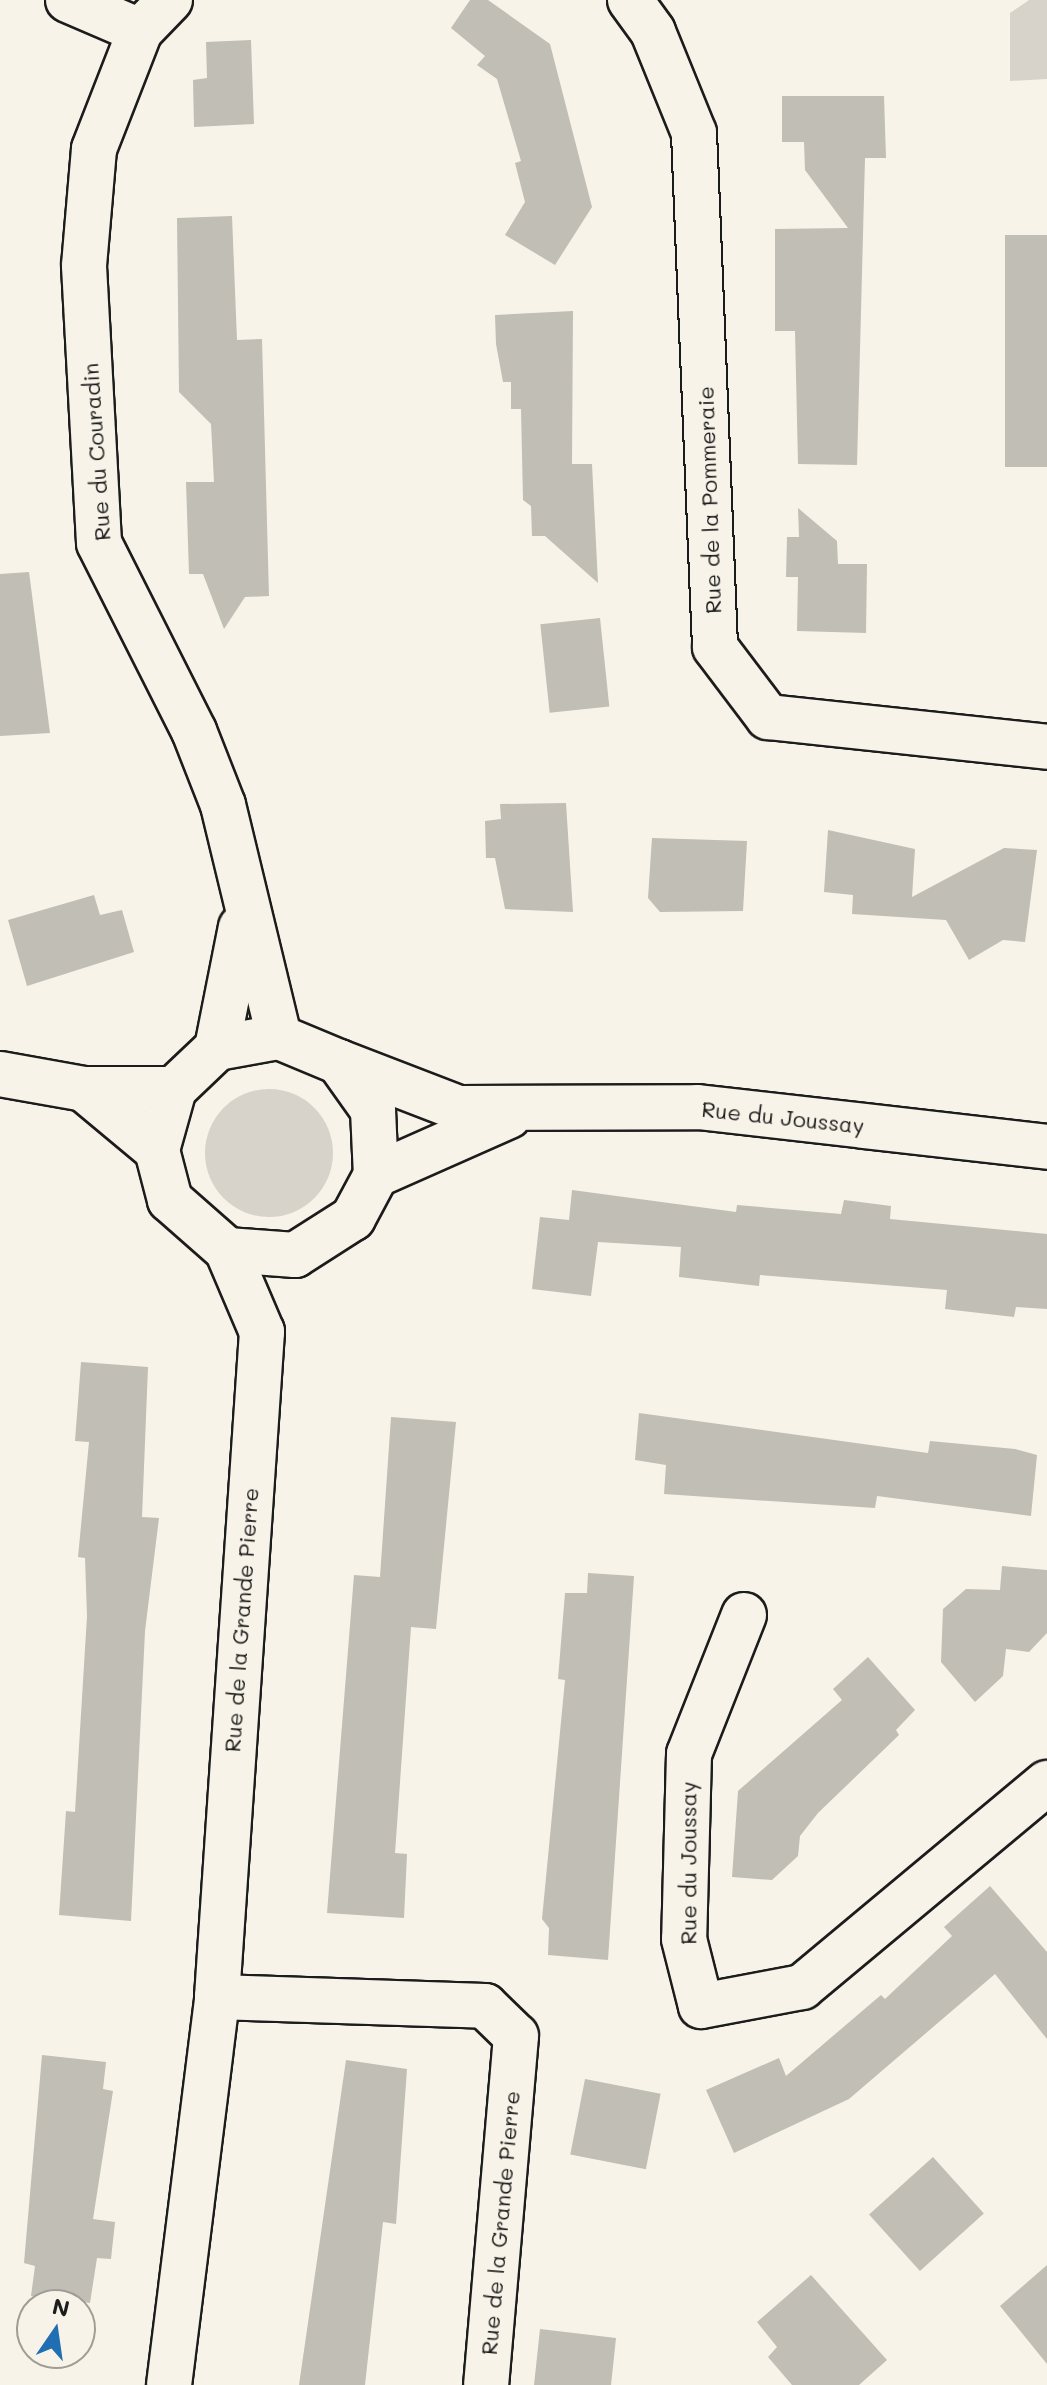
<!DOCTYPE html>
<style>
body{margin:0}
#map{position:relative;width:1047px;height:2385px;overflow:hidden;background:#f7f3e8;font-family:Mali,sans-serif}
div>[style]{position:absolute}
.green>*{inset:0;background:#d7d3cb}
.round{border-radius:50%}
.building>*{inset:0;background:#c0beb5;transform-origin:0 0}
.roads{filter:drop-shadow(2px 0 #1c1c1c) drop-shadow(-2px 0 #1c1c1c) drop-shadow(0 2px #1c1c1c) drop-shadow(0 -2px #1c1c1c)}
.minor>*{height:44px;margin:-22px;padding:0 22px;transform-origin:22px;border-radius:22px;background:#f7f3e8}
span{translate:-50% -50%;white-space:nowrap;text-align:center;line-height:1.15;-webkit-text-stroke:8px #f7f3e8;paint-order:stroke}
.street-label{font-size:22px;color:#1c1c1c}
.north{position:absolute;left:16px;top:2289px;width:80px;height:80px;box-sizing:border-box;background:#f7f3e8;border:2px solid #9f9d96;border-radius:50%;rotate:13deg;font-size:22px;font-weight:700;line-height:32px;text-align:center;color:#1c1c1c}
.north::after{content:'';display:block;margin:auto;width:28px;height:36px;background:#1f6fb2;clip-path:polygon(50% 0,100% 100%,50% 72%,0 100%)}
</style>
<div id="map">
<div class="green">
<i style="clip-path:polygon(1029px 0,1047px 0,1047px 79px,1010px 81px,1010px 13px)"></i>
<i class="round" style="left:205px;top:1089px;width:128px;height:128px"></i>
</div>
<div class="building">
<i style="clip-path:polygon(470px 0,488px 0,550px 44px,592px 207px,555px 265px,505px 235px,525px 202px,515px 163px,521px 161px,497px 79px,477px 65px,485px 56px,451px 28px)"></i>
<i style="clip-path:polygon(251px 40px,254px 124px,194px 127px,193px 80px,207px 78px,206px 42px)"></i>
<i style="clip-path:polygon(782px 96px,884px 96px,886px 158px,865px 158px,857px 465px,798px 464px,795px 331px,775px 331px,775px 229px,848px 228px,805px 170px,804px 142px,782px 142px)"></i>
<i style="clip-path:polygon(232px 216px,237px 340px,262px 339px,269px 596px,245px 597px,224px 629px,203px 574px,189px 574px,186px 482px,214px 482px,211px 424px,179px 392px,177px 218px)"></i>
<i style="left:1047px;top:235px;width:232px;height:42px;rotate:90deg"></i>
<i style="clip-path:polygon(573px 311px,572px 464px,592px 464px,598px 583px,545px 536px,532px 536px,531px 506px,523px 500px,521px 409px,511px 409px,511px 382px,503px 382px,496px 344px,495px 315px)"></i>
<i style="clip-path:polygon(798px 508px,837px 541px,838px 564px,867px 564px,866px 633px,797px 631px,798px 577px,786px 577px,787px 537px,799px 537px)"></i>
<i style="clip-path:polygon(29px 572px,50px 733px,0 736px,0 574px)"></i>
<i style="left:600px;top:618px;width:89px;height:60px;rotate:84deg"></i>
<i style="clip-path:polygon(566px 803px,573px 912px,505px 909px,495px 858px,486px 858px,485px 821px,501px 819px,500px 804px)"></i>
<i style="clip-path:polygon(828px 830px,915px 849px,912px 897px,1004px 848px,1037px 850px,1025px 942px,1003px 940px,969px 960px,946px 920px,852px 914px,853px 895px,824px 892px)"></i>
<i style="clip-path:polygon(652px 838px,747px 841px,743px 911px,660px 912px,648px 898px)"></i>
<i style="clip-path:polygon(94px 895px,100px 915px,122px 910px,134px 952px,27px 986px,8px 920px)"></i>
<i style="clip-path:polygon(572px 1190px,736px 1212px,737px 1205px,841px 1214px,844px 1200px,891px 1206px,890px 1219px,1047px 1234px,1047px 1309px,1016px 1307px,1014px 1317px,945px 1309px,947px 1290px,760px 1275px,759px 1286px,679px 1277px,681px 1247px,598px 1242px,591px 1296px,532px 1289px,540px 1217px,569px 1220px)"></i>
<i style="clip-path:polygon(81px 1362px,148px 1367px,142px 1517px,159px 1518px,145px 1631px,131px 1921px,59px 1915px,66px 1811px,75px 1812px,87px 1616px,85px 1558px,78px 1557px,89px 1442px,75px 1441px)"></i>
<i style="clip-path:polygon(639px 1413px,928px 1453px,930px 1441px,1015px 1449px,1037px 1455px,1031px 1516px,877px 1496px,875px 1508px,664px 1494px,666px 1465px,635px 1460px)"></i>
<i style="clip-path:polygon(391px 1417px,456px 1422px,436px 1629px,411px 1627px,395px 1853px,407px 1854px,404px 1918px,327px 1913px,354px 1575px,380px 1577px)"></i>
<i style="clip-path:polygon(1002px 1566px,1047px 1570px,1047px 1633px,1029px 1652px,1006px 1649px,1003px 1676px,975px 1702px,941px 1662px,943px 1609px,966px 1589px,1000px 1590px)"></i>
<i style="clip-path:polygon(588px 1573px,634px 1576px,608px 1960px,548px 1955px,549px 1928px,542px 1919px,565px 1680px,558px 1679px,565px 1593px,587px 1593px)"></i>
<i style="clip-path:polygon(868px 1657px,915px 1710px,896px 1730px,899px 1735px,818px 1813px,800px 1836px,798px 1856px,772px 1880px,732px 1877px,738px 1791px,842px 1700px,833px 1689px)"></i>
<i style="clip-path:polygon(990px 1886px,1047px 1952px,1047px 2039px,995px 1974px,849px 2099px,734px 2153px,706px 2090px,779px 2058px,786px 2076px,881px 1995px,885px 1999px,952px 1936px,944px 1927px)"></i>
<i style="clip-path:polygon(42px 2055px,106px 2062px,103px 2089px,113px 2091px,93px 2219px,115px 2222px,111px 2259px,97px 2258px,90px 2303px,31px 2296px,35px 2266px,24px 2263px)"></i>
<i style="clip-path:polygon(346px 2060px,407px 2069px,396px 2224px,383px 2222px,365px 2385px,299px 2385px)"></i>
<i style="left:585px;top:2079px;width:77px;height:77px;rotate:11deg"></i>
<i style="left:933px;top:2157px;width:76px;height:86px;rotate:48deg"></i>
<i style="clip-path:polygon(1047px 2265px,1047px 2364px,1000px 2306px)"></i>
<i style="clip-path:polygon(811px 2275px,887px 2360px,859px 2385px,792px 2385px,768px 2357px,777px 2347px,757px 2322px)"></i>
<i style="clip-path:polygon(540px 2329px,616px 2338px,611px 2385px,534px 2385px)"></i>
</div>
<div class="roads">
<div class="minor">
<i style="left:68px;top:0;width:78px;rotate:23.3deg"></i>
<i style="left:170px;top:0;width:43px;rotate:134.1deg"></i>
<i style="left:140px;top:31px;width:127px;rotate:111.3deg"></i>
<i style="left:94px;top:149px;width:117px;rotate:94.9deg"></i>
<i style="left:84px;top:266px;width:277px;rotate:86.9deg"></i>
<i style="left:99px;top:543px;width:211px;rotate:63.2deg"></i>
<i style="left:194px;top:731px;width:79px;rotate:68.6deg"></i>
<i style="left:223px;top:805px;width:239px;rotate:76.4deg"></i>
<i style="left:630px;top:0;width:39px;rotate:54deg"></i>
<i style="left:653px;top:32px;width:109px;rotate:67.9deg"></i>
<i style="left:694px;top:133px;width:514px;rotate:87.66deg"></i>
<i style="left:715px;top:647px;width:88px;rotate:52.9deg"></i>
<i style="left:768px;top:717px;width:281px;rotate:6.1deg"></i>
<i style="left:217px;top:1048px;width:63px;rotate:-10.1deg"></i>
<i style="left:279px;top:1037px;width:65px;rotate:22.6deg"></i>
<i style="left:339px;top:1062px;width:59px;rotate:54.7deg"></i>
<i style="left:373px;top:1110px;width:65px;rotate:87.4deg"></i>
<i style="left:376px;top:1175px;width:49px;rotate:118.1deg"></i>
<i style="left:353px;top:1218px;width:69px;rotate:147.5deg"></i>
<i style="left:295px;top:1255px;width:68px;rotate:-175.8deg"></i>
<i style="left:227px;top:1250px;width:76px;rotate:-138.7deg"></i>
<i style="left:170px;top:1200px;width:52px;rotate:-104.6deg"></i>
<i style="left:157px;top:1150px;width:63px;rotate:-74.4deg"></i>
<i style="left:174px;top:1089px;width:59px;rotate:-43.6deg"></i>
<i style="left:217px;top:1048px;width:123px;rotate:-78.8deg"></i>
<i style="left:339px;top:1062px;width:128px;rotate:21.1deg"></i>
<i style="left:458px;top:1108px;width:240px;rotate:-0.2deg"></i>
<i style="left:698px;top:1107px;width:351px;rotate:6.5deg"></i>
<i style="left:0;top:1074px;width:85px;rotate:10.1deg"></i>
<i style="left:84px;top:1089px;width:90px"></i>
<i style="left:84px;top:1089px;width:95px;rotate:39.9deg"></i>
<i style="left:376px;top:1175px;width:145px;rotate:-23.9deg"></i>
<i style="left:744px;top:1615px;width:149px;rotate:111.6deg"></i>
<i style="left:689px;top:1754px;width:185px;rotate:91.5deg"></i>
<i style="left:684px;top:1939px;width:69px;rotate:75.8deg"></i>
<i style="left:701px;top:2006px;width:103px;rotate:-10.7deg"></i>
<i style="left:802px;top:1987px;width:319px;rotate:-39.8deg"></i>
<i style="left:217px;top:1997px;width:268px;rotate:1.9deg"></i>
<i style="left:485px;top:2006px;width:43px;rotate:44.1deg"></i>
<i style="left:516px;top:2036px;width:350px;rotate:94.9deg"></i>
<i style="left:169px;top:2385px;width:391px;rotate:-82.9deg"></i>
<i style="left:217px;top:1997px;width:667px;rotate:-86.13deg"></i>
<i style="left:262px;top:1332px;width:89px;rotate:-113.1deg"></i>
</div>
</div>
<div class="street-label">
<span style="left:96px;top:452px;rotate:-94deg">Rue du Couradin</span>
<span style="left:709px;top:500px;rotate:-92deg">Rue de la Pommeraie</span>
<span style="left:783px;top:1117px;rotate:6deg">Rue du Joussay</span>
<span style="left:241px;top:1620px;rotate:-86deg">Rue de la Grande Pierre</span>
<span style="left:688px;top:1863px;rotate:-90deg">Rue du Joussay</span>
<span style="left:500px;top:2223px;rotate:-85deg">Rue de la Grande Pierre</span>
</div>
<div class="north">N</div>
</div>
